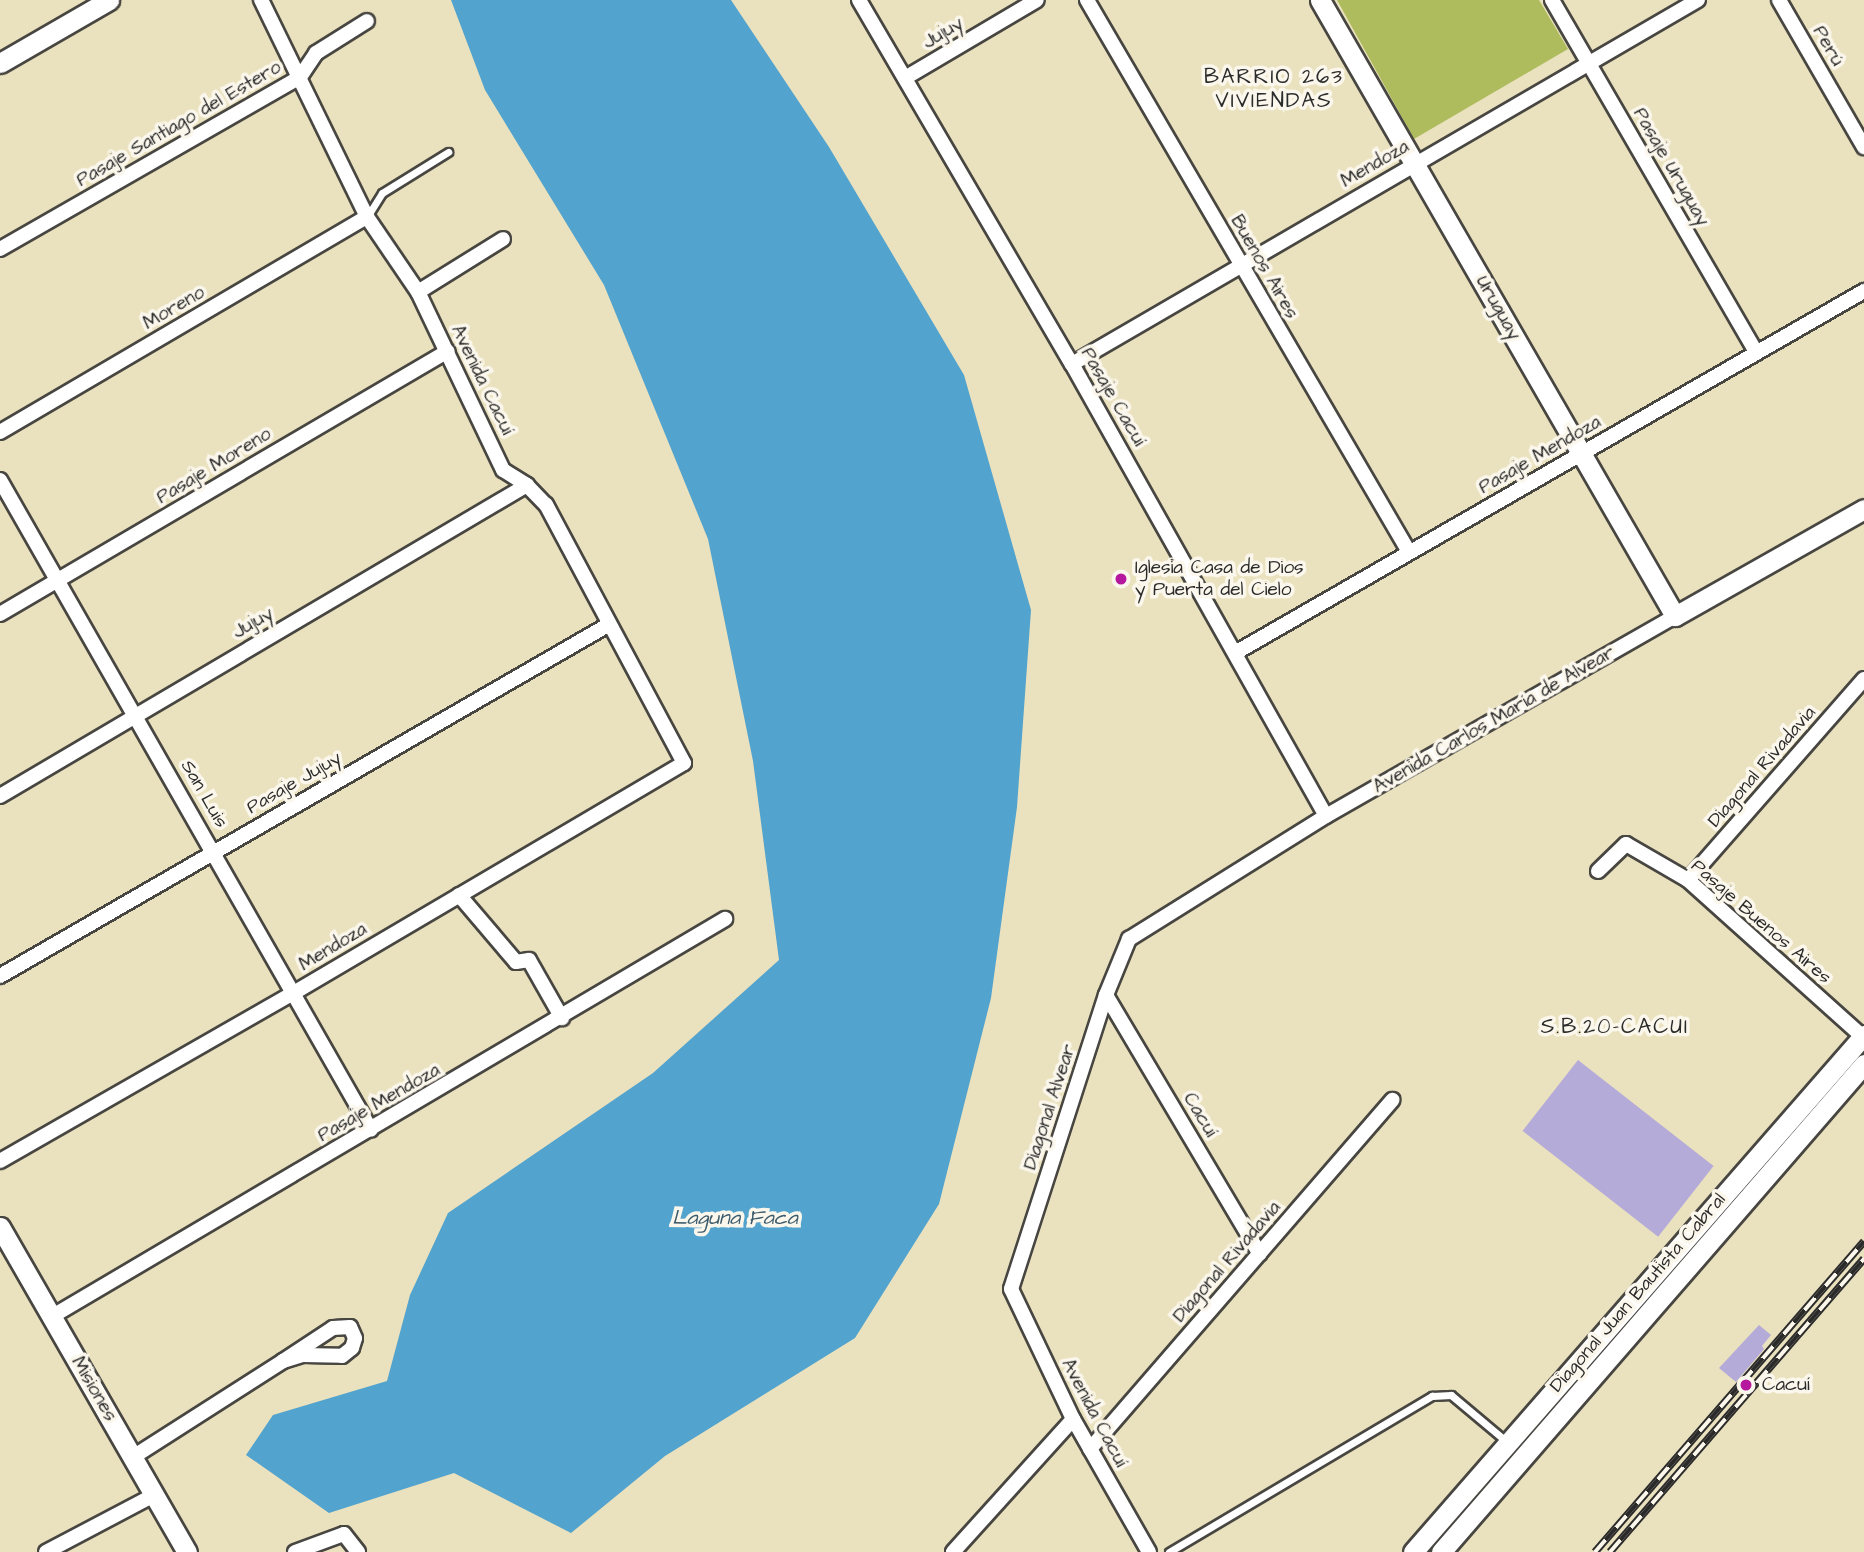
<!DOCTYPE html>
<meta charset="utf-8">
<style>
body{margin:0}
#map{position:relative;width:1864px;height:1552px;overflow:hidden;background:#eae1be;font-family:"Architects Daughter",sans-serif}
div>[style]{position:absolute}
.green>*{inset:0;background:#aebc5e}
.water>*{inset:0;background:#52a3cd}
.building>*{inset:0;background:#b4abd9;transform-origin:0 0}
.roads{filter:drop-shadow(2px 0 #484641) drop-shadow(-2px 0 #484641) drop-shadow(0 2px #484641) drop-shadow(0 -2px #484641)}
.lane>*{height:7px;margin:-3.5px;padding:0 3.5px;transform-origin:3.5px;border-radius:3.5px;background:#fff}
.street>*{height:14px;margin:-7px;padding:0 7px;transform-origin:7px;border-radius:7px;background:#fff}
.secondary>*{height:19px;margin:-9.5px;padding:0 9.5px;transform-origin:9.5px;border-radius:9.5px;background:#fff}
.rail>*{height:8px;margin-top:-4px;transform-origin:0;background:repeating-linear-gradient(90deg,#fbf7ec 0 16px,#2b2b2b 0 32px);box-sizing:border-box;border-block:2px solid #2b2b2b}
.dots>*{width:19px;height:19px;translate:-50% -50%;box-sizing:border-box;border:4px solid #fbf7ec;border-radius:50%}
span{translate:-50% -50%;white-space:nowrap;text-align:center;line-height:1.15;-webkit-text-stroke:7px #fbf7ec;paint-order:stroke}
.street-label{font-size:19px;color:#2b2b2b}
.poi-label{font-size:19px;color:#2b2b2b}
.left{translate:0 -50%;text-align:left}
.neighbourhood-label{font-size:21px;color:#2b2b2b;letter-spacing:2px}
.water-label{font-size:21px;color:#3b5b6c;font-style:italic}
</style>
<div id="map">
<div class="green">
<i style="clip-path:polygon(1337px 0,1539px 0,1568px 49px,1414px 139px)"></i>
</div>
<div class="water">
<i style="clip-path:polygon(451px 0,731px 0,829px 147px,964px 375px,1031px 610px,1017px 807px,991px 998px,939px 1204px,855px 1338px,665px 1456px,571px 1533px,454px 1473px,329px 1513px,246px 1455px,273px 1415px,387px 1381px,410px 1295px,448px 1213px,653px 1073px,779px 960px,753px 761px,708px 539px,604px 285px,485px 90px)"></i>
</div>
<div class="building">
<i style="left:1578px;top:1060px;width:172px;height:90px;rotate:38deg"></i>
<i style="clip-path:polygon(1759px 1325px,1771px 1335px,1762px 1346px,1764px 1349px,1736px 1382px,1719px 1368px)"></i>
</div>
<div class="roads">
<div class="lane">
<i style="left:367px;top:217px;width:28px;rotate:-58deg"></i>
<i style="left:382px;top:193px;width:78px;rotate:-31.8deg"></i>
<i style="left:1169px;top:1552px;width:306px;rotate:-30.7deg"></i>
<i style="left:1432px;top:1396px;width:19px;rotate:-3deg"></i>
<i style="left:1451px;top:1395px;width:73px;rotate:40deg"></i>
</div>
<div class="street">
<i style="left:859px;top:0;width:422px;rotate:59.7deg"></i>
<i style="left:1072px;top:364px;width:518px;rotate:60.67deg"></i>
<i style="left:1087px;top:0;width:639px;rotate:59.74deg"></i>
<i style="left:1552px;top:0;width:408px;rotate:59.9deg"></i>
<i style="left:1779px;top:0;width:170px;rotate:60deg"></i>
<i style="left:905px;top:78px;width:153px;rotate:-30.6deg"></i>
<i style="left:0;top:249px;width:346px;rotate:-29.8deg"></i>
<i style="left:300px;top:77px;width:29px;rotate:-56deg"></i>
<i style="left:316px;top:53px;width:60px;rotate:-32.1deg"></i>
<i style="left:418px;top:292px;width:100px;rotate:-31.9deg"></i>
<i style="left:1072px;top:364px;width:724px;rotate:-30.18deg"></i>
<i style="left:0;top:432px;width:425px;rotate:-30.4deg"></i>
<i style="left:0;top:480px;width:748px;rotate:60.28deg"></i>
<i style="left:0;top:614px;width:519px;rotate:-30.42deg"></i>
<i style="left:1235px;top:653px;width:726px;rotate:-29.92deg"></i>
<i style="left:0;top:796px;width:612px;rotate:-30.55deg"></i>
<i style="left:1598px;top:871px;width:39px;rotate:-44deg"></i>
<i style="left:1626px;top:844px;width:72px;rotate:30.1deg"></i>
<i style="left:1688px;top:880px;width:237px;rotate:41.9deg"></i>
<i style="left:1688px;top:880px;width:267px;rotate:-48.8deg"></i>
<i style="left:459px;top:895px;width:88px;rotate:49.6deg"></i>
<i style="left:516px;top:962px;width:13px;rotate:-9deg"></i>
<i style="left:529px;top:960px;width:67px;rotate:60.4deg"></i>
<i style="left:0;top:976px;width:702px;rotate:-30deg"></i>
<i style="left:1106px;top:995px;width:301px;rotate:59.3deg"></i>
<i style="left:0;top:1161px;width:336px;rotate:-29.8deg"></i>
<i style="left:292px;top:994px;width:455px;rotate:-30.5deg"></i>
<i style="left:684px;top:763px;width:293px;rotate:-118.1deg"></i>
<i style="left:546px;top:505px;width:28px;rotate:-134deg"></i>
<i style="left:527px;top:485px;width:28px;rotate:-148deg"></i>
<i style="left:503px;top:470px;width:197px;rotate:-115.5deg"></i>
<i style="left:418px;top:292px;width:91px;rotate:-124.2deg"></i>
<i style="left:367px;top:217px;width:242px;rotate:-116deg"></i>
<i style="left:51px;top:1317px;width:783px;rotate:-30.56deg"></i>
<i style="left:1090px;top:1449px;width:462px;rotate:-49.1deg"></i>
<i style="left:133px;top:1457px;width:178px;rotate:-32.6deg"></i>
<i style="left:283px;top:1361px;width:21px;rotate:-17deg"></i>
<i style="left:303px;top:1355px;width:39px;rotate:1deg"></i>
<i style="left:342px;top:1356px;width:13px;rotate:-39deg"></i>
<i style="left:352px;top:1348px;width:10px;rotate:-73deg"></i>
<i style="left:355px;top:1338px;width:12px;rotate:-114deg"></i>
<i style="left:350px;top:1327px;width:17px;rotate:177deg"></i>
<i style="left:333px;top:1328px;width:60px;rotate:146.6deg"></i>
<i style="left:46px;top:1552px;width:122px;rotate:-27.8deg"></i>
<i style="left:295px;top:1552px;width:52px;rotate:-20.2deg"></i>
<i style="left:344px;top:1534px;width:23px;rotate:52deg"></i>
<i style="left:953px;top:1552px;width:179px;rotate:-47.9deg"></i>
<i style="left:1149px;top:1552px;width:153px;rotate:-119.7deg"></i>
<i style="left:1073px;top:1419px;width:144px;rotate:-115.5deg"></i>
<i style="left:1011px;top:1289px;width:309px;rotate:-72.1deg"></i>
<i style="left:1106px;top:995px;width:61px;rotate:-67.7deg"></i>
<i style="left:1129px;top:939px;width:232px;rotate:-32deg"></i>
<i style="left:1326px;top:816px;width:402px;rotate:-29.8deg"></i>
</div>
<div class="secondary">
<i style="left:1320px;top:0;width:711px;rotate:60.05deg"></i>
<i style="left:1675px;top:616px;width:217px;rotate:-29.5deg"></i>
<i style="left:0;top:63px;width:126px;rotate:-30deg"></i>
<i style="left:0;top:1227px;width:375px;rotate:60.1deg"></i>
<i style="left:1413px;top:1552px;width:686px;rotate:-48.9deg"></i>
<i style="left:1441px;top:1552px;width:646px;rotate:-49.08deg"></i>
</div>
</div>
<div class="rail">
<i style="left:1595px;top:1552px;width:411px;rotate:-49.1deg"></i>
<i style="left:1610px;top:1552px;width:388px;rotate:-49.1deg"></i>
</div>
<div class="dots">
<i style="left:1121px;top:579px;background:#b5179e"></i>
<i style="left:1746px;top:1385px;background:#b5179e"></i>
</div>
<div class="street-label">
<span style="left:943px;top:33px;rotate:-31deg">Jujuy</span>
<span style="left:1828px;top:46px;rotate:60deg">Perú</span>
<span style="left:179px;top:124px;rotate:-30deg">Pasaje Santiago del Estero</span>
<span style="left:1375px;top:164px;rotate:-30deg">Mendoza</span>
<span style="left:1671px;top:167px;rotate:60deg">Pasaje Uruguay</span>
<span style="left:1264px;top:267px;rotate:60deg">Buenos Aires</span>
<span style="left:174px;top:308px;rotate:-30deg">Moreno</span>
<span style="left:1498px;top:308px;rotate:60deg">Uruguay</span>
<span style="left:482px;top:380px;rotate:64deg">Avenida Cacuí</span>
<span style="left:1113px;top:397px;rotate:60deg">Pasaje Cacuí</span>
<span style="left:1540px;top:455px;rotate:-30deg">Pasaje Mendoza</span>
<span style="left:214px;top:466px;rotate:-31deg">Pasaje Moreno</span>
<span style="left:253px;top:623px;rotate:-30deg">Jujuy</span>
<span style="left:1494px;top:720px;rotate:-30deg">Avenida Carlos María de Alvear</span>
<span style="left:1762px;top:767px;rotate:-49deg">Diagonal Rivadavia</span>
<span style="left:294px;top:783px;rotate:-30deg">Pasaje Jujuy</span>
<span style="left:204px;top:794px;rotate:60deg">San Luis</span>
<span style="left:1761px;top:922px;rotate:41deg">Pasaje Buenos Aires</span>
<span style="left:333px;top:947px;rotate:-31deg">Mendoza</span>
<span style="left:379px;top:1103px;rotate:-30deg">Pasaje Mendoza</span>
<span style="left:1050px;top:1107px;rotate:-72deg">Diagonal Alvear</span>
<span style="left:1200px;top:1115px;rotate:59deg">Cacuí</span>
<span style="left:1227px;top:1262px;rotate:-49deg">Diagonal Rivadavia</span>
<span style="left:1638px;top:1293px;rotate:-49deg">Diagonal Juan Bautista Cabral</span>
<span style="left:94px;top:1389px;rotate:60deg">Misiones</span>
<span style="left:1094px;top:1413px;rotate:62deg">Avenida Cacuí</span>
</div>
<div class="poi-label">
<span class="left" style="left:1135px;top:579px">Iglesia Casa de Dios<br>y Puerta del Cielo</span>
<span class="left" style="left:1762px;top:1385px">Cacuí</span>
</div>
<div class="neighbourhood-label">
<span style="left:1274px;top:89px">BARRIO 263<br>VIVIENDAS</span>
<span style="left:1615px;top:1027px">S.B.20-CACUI</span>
</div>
<div class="water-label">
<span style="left:735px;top:1218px">Laguna Faca</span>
</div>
</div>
